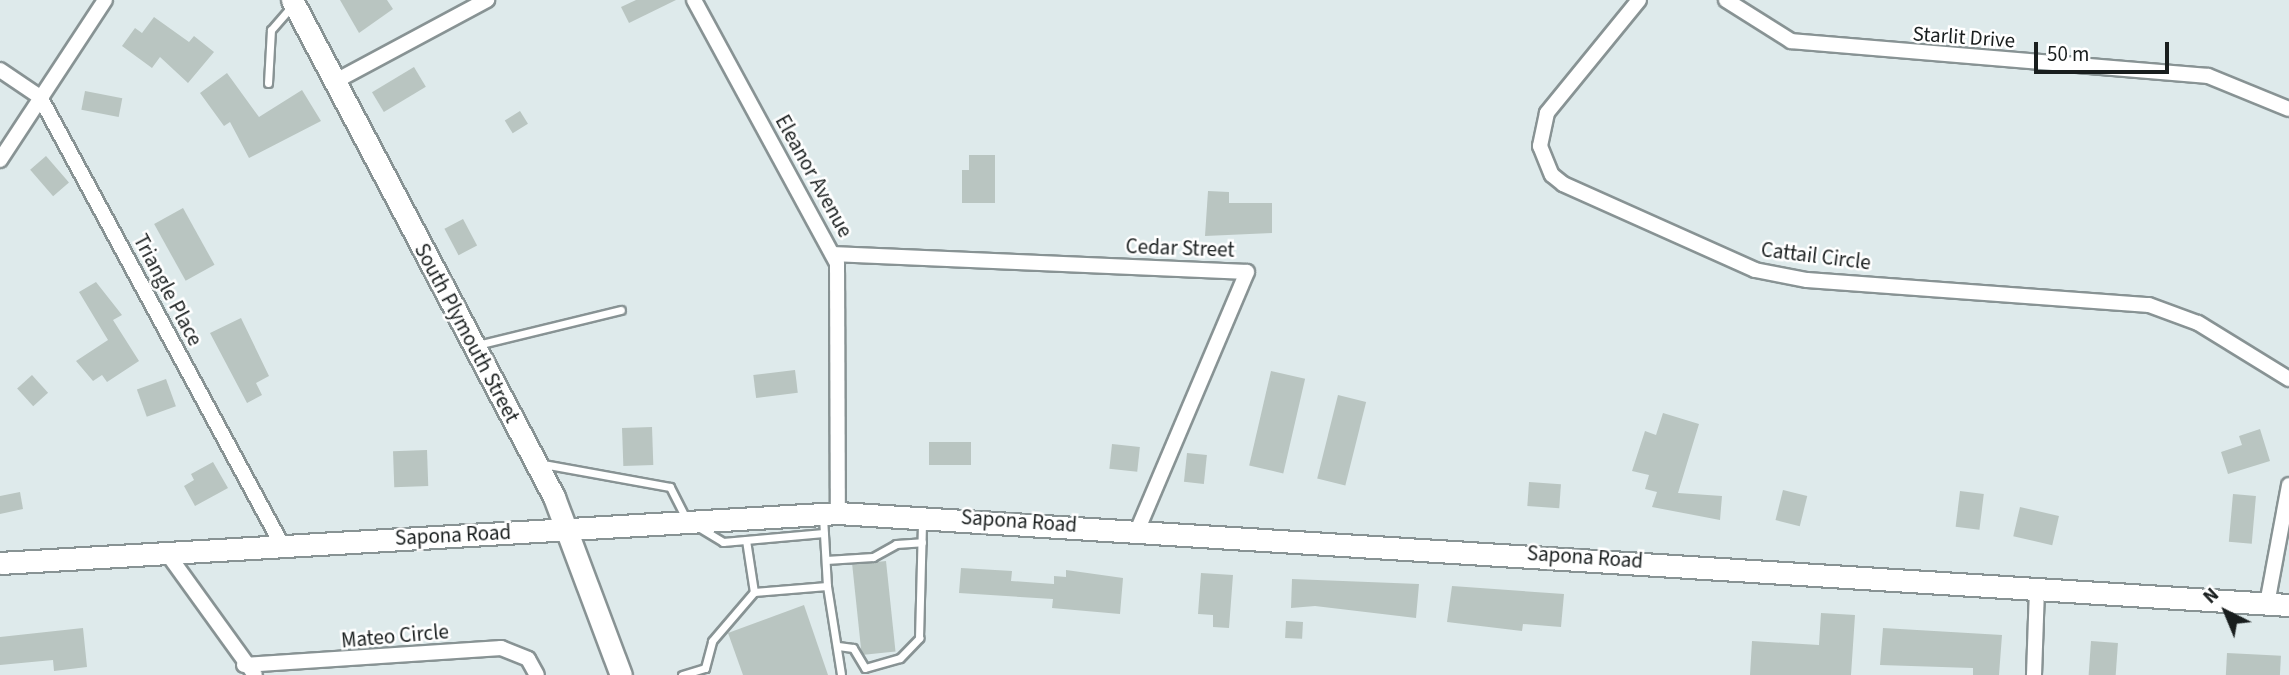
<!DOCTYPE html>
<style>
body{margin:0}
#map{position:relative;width:2289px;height:675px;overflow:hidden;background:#deeaeb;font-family:"Source Sans 3",sans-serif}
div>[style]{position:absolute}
.building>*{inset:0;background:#b9c5c1;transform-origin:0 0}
.roads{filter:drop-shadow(2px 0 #889394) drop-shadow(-2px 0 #889394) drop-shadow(0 2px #889394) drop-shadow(0 -2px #889394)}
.lane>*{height:7px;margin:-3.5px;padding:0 3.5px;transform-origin:3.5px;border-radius:3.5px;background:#fff}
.street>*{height:14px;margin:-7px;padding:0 7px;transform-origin:7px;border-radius:7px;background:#fff}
.secondary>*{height:21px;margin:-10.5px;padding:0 10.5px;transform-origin:10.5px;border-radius:10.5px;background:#fff}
span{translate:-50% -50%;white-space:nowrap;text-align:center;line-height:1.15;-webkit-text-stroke:5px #fff;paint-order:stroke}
.street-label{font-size:21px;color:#191e1e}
.north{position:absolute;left:2191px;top:577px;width:70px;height:70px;-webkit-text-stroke:5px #fff;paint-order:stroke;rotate:317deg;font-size:19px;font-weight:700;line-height:28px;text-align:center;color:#191e1e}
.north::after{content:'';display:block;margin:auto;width:24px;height:32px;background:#191e1e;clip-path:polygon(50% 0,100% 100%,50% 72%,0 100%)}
.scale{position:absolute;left:2034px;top:42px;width:135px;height:32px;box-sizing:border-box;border:4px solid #191e1e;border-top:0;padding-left:9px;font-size:21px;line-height:24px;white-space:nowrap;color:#191e1e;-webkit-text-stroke:5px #fff;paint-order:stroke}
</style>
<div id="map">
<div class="building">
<i style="clip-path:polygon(340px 0,387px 0,393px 9px,359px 33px)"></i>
<i style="clip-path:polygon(636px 0,676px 0,629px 23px,621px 7px)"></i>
<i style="clip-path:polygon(154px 17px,189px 42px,194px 36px,214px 52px,188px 83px,160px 57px,152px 68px,122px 46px,135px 28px,142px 33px)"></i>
<i style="left:414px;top:67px;width:23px;height:49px;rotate:59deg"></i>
<i style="clip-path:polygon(227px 73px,259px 117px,302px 90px,321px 121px,249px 158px,230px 122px,224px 126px,200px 93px)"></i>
<i style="left:85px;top:91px;width:38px;height:19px;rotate:11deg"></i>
<i style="left:520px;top:111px;width:15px;height:18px;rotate:58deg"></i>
<i style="clip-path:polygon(969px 155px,995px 155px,995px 203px,962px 203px,962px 170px,969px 170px)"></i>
<i style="left:46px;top:156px;width:35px;height:21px;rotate:49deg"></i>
<i style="clip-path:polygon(1208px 191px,1229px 192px,1229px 203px,1272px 203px,1272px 233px,1205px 236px)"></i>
<i style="left:183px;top:208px;width:65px;height:33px;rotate:61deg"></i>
<i style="left:463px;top:219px;width:30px;height:21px;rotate:62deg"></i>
<i style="clip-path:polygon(96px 282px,122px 315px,113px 320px,139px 361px,107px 382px,102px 375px,93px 381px,76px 361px,108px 340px,79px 292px)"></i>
<i style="clip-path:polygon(241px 318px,269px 376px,256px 383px,262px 395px,247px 403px,210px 333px)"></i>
<i style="left:795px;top:370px;width:23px;height:42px;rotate:83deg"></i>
<i style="left:1271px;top:371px;width:35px;height:97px;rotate:13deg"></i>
<i style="left:32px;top:375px;width:24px;height:20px;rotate:48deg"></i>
<i style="left:166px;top:379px;width:29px;height:31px;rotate:70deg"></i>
<i style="left:1338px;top:395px;width:29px;height:86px;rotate:14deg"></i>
<i style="clip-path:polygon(1663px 413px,1699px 424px,1678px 493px,1722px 496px,1720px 520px,1652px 507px,1657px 492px,1645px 489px,1649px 475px,1632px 471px,1645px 431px,1656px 435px)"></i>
<i style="left:652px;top:427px;width:38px;height:30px;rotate:88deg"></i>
<i style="clip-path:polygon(2260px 429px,2270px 461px,2228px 474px,2221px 452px,2242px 445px,2239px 436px)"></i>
<i style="left:929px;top:442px;width:42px;height:23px"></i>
<i style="left:1112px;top:444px;width:28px;height:25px;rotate:6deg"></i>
<i style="left:427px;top:450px;width:36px;height:34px;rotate:88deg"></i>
<i style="left:1187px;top:453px;width:20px;height:29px;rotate:6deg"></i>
<i style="clip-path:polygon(213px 462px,228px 488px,195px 506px,184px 486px,194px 480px,191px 474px)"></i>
<i style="left:1529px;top:482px;width:32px;height:24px;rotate:4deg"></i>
<i style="left:1783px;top:490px;width:25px;height:31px;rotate:14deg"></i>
<i style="left:1960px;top:491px;width:24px;height:36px;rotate:7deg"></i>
<i style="clip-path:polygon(20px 492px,23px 509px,0 514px,0 496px)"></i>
<i style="left:2233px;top:494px;width:23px;height:48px;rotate:5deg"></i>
<i style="left:2020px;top:507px;width:40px;height:30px;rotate:13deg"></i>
<i style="left:886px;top:561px;width:91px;height:34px;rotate:84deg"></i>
<i style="clip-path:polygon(961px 568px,1012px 571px,1011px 581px,1054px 584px,1054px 576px,1066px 577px,1066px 570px,1123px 578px,1120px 614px,1052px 608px,1053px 599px,959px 593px)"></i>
<i style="clip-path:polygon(1201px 573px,1233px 575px,1229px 628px,1213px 627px,1213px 615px,1198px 614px)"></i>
<i style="clip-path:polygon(1292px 579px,1419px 584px,1416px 618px,1315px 606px,1291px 608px)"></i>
<i style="clip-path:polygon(1452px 586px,1564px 594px,1561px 627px,1523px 624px,1522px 631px,1447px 622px)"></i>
<i style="clip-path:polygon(804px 605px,828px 675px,743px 675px,728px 633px)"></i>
<i style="clip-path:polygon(1821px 613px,1855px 615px,1851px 675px,1750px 675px,1752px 641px,1819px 645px)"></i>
<i style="left:1286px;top:621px;width:17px;height:17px;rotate:3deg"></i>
<i style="clip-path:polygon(83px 628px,87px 667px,54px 671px,53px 660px,0 665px,0 637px)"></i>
<i style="clip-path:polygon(1883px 628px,2002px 635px,1999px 675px,1973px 675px,1973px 668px,1880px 665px)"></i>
<i style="left:2091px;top:641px;width:27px;height:34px;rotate:4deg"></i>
<i style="left:2227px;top:653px;width:54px;height:22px;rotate:3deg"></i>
</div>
<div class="roads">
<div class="lane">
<i style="left:268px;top:83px;width:53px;rotate:-86.8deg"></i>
<i style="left:271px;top:30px;width:30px;rotate:-49deg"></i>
<i style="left:477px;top:345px;width:148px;rotate:-13.7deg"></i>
<i style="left:543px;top:464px;width:129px;rotate:10.3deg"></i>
<i style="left:670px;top:487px;width:37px;rotate:63deg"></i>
<i style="left:700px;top:528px;width:27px;rotate:31deg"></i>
<i style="left:723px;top:542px;width:101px;rotate:-5.1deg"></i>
<i style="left:746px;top:540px;width:53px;rotate:81.3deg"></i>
<i style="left:826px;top:560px;width:47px;rotate:-3.7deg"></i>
<i style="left:873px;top:557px;width:26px;rotate:-29deg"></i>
<i style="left:896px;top:544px;width:26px;rotate:-4deg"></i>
<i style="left:827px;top:586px;width:89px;rotate:81deg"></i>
<i style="left:838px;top:646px;width:15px;rotate:8deg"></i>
<i style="left:853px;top:648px;width:23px;rotate:59deg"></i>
<i style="left:865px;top:668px;width:36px;rotate:-16deg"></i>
<i style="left:900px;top:658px;width:28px;rotate:-46deg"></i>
<i style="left:919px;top:638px;width:117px;rotate:-88.5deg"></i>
<i style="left:682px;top:675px;width:24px;rotate:-17deg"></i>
<i style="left:705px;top:668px;width:28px;rotate:-75deg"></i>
<i style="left:712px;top:641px;width:65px;rotate:-49.4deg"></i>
<i style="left:754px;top:592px;width:73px;rotate:-4.7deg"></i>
<i style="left:827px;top:586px;width:69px;rotate:-93.3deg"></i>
</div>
<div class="street">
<i style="left:694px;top:0;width:299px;rotate:61.5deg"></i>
<i style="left:837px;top:263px;width:250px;rotate:89.8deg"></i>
<i style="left:1639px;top:0;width:146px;rotate:129.2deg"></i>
<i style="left:1547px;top:113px;width:34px;rotate:102deg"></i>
<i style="left:1540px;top:146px;width:31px;rotate:68deg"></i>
<i style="left:1552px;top:175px;width:14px;rotate:39deg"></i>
<i style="left:1563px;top:184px;width:210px;rotate:24.1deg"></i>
<i style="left:1755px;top:270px;width:53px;rotate:10.9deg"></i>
<i style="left:1807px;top:280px;width:343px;rotate:4.2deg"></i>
<i style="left:2149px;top:305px;width:52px;rotate:20.2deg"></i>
<i style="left:2198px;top:323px;width:107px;rotate:31.6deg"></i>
<i style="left:1726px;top:0;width:77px;rotate:32.2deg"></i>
<i style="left:1791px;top:41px;width:418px;rotate:4.8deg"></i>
<i style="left:2208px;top:76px;width:87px;rotate:22.2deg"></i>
<i style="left:0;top:70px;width:48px;rotate:34deg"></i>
<i style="left:40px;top:97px;width:509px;rotate:61.62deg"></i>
<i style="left:334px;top:82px;width:174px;rotate:-28.2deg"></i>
<i style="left:0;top:160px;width:191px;rotate:-56.7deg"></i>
<i style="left:833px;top:254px;width:414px;rotate:2.5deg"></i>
<i style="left:1247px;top:272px;width:279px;rotate:113deg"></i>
<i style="left:167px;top:553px;width:150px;rotate:54.2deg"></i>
<i style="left:2267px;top:604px;width:121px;rotate:-79.5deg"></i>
<i style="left:244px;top:665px;width:258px;rotate:-3.8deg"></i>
<i style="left:501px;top:648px;width:29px;rotate:22deg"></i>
<i style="left:528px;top:659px;width:18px;rotate:61deg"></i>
<i style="left:2034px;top:675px;width:86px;rotate:-88deg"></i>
</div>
<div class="secondary">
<i style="left:292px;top:0;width:562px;rotate:62.2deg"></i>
<i style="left:554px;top:497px;width:190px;rotate:69.4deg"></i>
<i style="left:0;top:563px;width:839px;rotate:-3.41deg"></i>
<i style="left:838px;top:513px;width:1454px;rotate:3.63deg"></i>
</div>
</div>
<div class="street-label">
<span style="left:1964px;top:37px;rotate:4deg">Starlit Drive</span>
<span style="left:814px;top:176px;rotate:61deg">Eleanor Avenue</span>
<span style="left:1180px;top:248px;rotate:2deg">Cedar Street</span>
<span style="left:1816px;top:256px;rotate:7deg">Cattail Circle</span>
<span style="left:168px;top:290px;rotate:62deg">Triangle Place</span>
<span style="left:467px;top:333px;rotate:62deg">South Plymouth Street</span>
<span style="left:1019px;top:521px;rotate:4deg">Sapona Road</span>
<span style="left:453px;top:535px;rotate:-3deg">Sapona Road</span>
<span style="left:1585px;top:557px;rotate:4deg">Sapona Road</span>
<span style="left:395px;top:636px;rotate:-5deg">Mateo Circle</span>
</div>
<div class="north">N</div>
<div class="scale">50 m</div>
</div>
